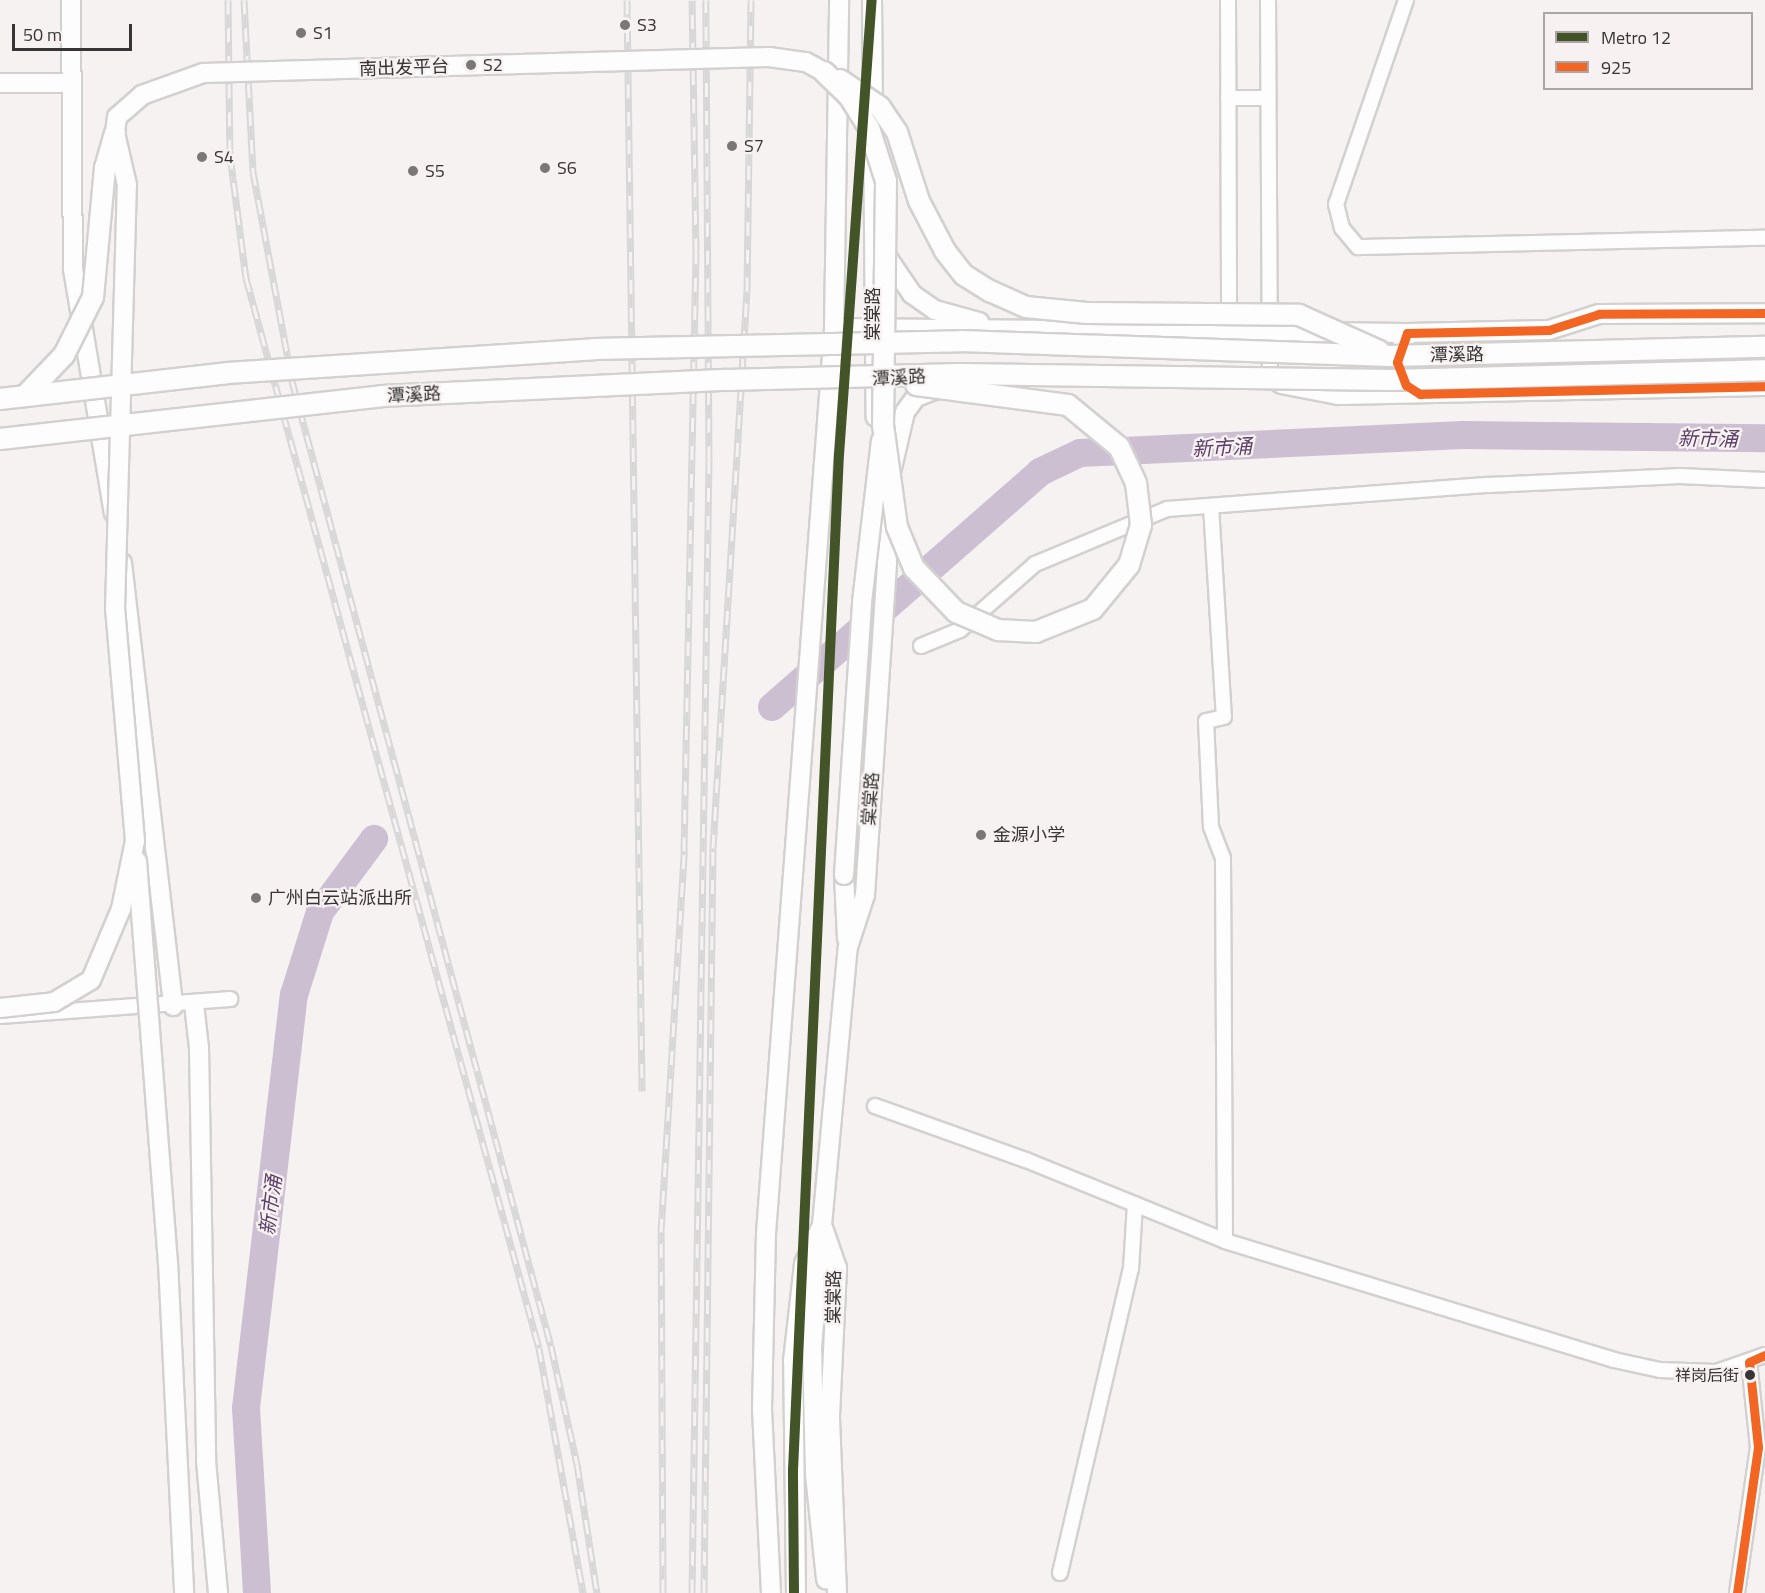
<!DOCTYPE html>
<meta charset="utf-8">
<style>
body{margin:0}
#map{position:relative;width:1765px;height:1593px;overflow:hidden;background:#f6f2f2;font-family:"Titillium Web","Noto Sans SC",sans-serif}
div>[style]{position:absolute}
.river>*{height:28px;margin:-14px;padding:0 14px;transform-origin:14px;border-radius:14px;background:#cdbfd2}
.roads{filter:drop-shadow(2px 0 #d3d0d0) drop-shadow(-2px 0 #d3d0d0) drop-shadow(0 2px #d3d0d0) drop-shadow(0 -2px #d3d0d0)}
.minor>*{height:14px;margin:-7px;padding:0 7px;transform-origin:7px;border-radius:7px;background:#fefdfd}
.tertiary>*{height:18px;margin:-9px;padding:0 9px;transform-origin:9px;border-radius:9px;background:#fefdfd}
.rail>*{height:7px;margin-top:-3.5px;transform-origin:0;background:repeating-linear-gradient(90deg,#f7f1f1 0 14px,#d8d7d7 0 28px);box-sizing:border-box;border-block:2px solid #d8d7d7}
.bridges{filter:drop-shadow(2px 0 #d3d0d0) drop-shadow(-2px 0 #d3d0d0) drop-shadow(0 2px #d3d0d0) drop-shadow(0 -2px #d3d0d0)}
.tertiary-bridge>*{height:18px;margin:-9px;padding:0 9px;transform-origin:9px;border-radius:9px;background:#fefdfd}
.secondary-bridge>*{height:20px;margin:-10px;padding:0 10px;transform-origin:10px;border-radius:10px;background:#fefdfd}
.bus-1>*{height:9px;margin:-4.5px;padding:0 4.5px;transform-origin:4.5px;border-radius:4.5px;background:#f26522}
.metro-1>*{height:10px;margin:-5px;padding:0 5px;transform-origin:5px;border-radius:5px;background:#435428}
.dots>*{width:16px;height:16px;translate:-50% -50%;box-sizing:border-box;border:3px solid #f7f1f1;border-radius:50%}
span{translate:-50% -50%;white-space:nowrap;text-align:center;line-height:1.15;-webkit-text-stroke:4.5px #f7f1f1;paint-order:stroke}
.bus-label{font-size:16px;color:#373535}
.right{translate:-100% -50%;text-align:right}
.poi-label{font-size:18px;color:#373535}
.left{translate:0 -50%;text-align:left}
.street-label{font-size:18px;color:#373535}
.water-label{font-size:20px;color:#5d4169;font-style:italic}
.legend{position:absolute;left:1543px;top:12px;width:210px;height:78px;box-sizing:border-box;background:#f7f1f1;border:2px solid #aaa6a6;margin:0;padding:8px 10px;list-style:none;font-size:18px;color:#373535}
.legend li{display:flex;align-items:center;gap:12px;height:30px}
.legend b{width:30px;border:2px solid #aaa6a6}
.scale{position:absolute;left:12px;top:24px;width:120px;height:27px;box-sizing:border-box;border:3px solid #373535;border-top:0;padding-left:8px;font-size:18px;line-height:21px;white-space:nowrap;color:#373535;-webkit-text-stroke:4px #f7f1f1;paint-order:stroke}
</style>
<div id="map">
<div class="river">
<i style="left:772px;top:707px;width:356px;rotate:-41.2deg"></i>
<i style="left:1040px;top:472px;width:44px;rotate:-25.4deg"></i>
<i style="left:1080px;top:453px;width:383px;rotate:-2.7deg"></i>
<i style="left:1463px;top:435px;width:302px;rotate:0.6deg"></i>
<i style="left:257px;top:1593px;width:185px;rotate:-93.4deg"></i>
<i style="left:246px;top:1408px;width:416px;rotate:-83.4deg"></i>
<i style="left:294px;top:995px;width:87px;rotate:-72.6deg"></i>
<i style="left:320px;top:912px;width:91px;rotate:-53.5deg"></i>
</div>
<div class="roads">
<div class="minor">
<i style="left:1228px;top:0;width:322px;rotate:89.8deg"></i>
<i style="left:1268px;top:0;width:382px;rotate:89.7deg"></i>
<i style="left:1406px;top:0;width:216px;rotate:108.9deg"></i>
<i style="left:1336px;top:204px;width:25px;rotate:76deg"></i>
<i style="left:1342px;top:228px;width:25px;rotate:50deg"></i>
<i style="left:1358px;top:247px;width:407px;rotate:-1.3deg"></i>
<i style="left:1228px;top:98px;width:40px"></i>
<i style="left:1211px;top:506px;width:211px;rotate:86.5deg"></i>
<i style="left:1224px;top:717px;width:18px;rotate:167deg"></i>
<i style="left:1206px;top:721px;width:106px;rotate:87.3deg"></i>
<i style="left:1211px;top:827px;width:33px;rotate:69deg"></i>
<i style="left:1223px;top:858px;width:383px;rotate:89.7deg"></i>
<i style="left:921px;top:646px;width:42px;rotate:-22.3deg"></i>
<i style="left:960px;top:630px;width:100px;rotate:-41.3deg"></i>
<i style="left:1035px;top:564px;width:143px;rotate:-22.6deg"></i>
<i style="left:1167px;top:509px;width:323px;rotate:-4.3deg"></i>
<i style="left:1489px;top:485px;width:191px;rotate:-2.7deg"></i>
<i style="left:1680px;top:476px;width:85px;rotate:2.7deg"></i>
<i style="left:0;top:1016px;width:231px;rotate:-4.2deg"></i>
<i style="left:875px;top:1106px;width:160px;rotate:19.7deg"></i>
<i style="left:1026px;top:1160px;width:215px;rotate:22.1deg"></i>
<i style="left:1225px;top:1241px;width:407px;rotate:17deg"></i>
<i style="left:1614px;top:1360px;width:47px;rotate:12.3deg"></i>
<i style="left:1660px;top:1370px;width:56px;rotate:2deg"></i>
<i style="left:1716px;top:1372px;width:52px;rotate:-19.1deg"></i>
<i style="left:1060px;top:1573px;width:312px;rotate:-76.9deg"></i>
<i style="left:1131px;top:1269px;width:65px;rotate:-86.5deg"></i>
<i style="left:1737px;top:1593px;width:148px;rotate:-81.8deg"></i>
<i style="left:1758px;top:1447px;width:85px;rotate:-96deg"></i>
</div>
<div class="tertiary">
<i style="left:71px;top:0;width:269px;rotate:89.6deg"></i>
<i style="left:73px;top:269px;width:247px;rotate:80.5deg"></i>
<i style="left:872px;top:0;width:417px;rotate:89.5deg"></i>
<i style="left:0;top:83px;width:71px"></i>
<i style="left:883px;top:251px;width:52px;rotate:56deg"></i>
<i style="left:912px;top:294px;width:28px;rotate:35deg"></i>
<i style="left:935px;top:310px;width:46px;rotate:15.3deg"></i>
<i style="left:834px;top:328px;width:573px;rotate:0.5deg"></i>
<i style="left:1407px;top:333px;width:142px;rotate:-1.2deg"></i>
<i style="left:1549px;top:330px;width:52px;rotate:-17.7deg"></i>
<i style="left:1599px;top:314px;width:166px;rotate:-0.3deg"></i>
<i style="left:1407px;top:333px;width:31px;rotate:109deg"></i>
<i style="left:1397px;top:362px;width:31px;rotate:61deg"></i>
<i style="left:1281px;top:384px;width:58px;rotate:10.9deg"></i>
<i style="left:1338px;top:395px;width:427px;rotate:-1.2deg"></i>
<i style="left:892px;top:468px;width:57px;rotate:-76.9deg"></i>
<i style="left:905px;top:412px;width:19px;rotate:-54deg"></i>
<i style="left:916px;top:397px;width:28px;rotate:-21deg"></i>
<i style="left:122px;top:563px;width:446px;rotate:83.4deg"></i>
<i style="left:844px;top:875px;width:64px;rotate:87.3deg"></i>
<i style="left:194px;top:1004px;width:44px;rotate:83.5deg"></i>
<i style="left:199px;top:1048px;width:413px;rotate:89deg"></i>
<i style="left:206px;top:1461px;width:133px;rotate:84.8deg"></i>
<i style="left:821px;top:1236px;width:111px;rotate:94.6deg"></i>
<i style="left:812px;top:1347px;width:127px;rotate:88.6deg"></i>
<i style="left:815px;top:1474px;width:106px;rotate:84deg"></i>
<i style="left:771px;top:1593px;width:184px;rotate:-92.8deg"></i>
<i style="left:762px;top:1409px;width:176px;rotate:-88.7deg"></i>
<i style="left:766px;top:1233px;width:908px;rotate:-85.7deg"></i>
<i style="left:834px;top:328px;width:328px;rotate:-89.1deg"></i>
<i style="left:796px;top:1593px;width:232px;rotate:-90.7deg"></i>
<i style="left:793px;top:1361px;width:98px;rotate:-83.5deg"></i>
<i style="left:804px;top:1264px;width:43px;rotate:-65.2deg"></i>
<i style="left:837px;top:1593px;width:177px;rotate:-92.3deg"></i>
<i style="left:830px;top:1416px;width:148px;rotate:-87.3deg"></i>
<i style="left:837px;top:1268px;width:46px;rotate:-109.2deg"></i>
<i style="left:822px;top:1225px;width:279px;rotate:-84.7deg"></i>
<i style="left:848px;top:947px;width:55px;rotate:-71.9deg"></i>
<i style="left:865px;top:895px;width:334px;rotate:-86.2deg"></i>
<i style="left:887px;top:562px;width:82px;rotate:-94.2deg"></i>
</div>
</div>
<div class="rail">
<i style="left:228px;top:0;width:155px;rotate:89.3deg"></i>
<i style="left:230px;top:155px;width:124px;rotate:82.6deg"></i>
<i style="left:246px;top:278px;width:1109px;rotate:74.69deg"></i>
<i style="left:539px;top:1348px;width:249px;rotate:79.8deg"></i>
<i style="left:244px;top:0;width:172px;rotate:87deg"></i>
<i style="left:253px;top:172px;width:213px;rotate:79.4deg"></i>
<i style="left:292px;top:381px;width:999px;rotate:74.98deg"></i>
<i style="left:551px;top:1346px;width:121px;rotate:77.6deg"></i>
<i style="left:577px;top:1464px;width:131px;rotate:81.2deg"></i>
<i style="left:627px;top:0;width:1091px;rotate:89.21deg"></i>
<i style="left:663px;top:1593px;width:361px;rotate:-90.3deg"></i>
<i style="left:661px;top:1232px;width:382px;rotate:-86.5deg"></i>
<i style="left:684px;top:851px;width:599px;rotate:-88.85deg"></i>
<i style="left:696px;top:252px;width:252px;rotate:-90.9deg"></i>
<i style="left:692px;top:1593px;width:1133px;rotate:-89.14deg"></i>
<i style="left:709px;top:460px;width:460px;rotate:-90.4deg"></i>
<i style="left:704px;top:1593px;width:745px;rotate:-89.31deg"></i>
<i style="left:713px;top:848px;width:558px;rotate:-86.51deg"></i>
<i style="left:747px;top:291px;width:291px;rotate:-89.2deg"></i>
</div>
<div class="bridges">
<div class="tertiary-bridge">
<i style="left:137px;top:861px;width:402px;rotate:85.6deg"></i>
<i style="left:168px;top:1262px;width:331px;rotate:87.2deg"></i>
<i style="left:844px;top:875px;width:274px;rotate:-86.2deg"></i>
<i style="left:862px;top:602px;width:162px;rotate:-83.3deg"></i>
<i style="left:0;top:1008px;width:54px;rotate:-6.3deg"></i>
<i style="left:54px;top:1002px;width:43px;rotate:-30.7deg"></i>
<i style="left:91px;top:980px;width:77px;rotate:-67.1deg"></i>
<i style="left:121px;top:909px;width:69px;rotate:-78.4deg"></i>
<i style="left:135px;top:841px;width:232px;rotate:-94.9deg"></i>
<i style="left:115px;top:610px;width:425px;rotate:-88.4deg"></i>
<i style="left:127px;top:185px;width:53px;rotate:-103deg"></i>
<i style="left:115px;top:133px;width:16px;rotate:-83deg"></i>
<i style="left:117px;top:117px;width:33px;rotate:-41deg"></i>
<i style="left:142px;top:95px;width:65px;rotate:-19.8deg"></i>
<i style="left:203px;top:73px;width:566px;rotate:-1.62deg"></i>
<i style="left:769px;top:57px;width:37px;rotate:8deg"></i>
<i style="left:806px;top:62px;width:21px;rotate:29deg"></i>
</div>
<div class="secondary-bridge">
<i style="left:824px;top:72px;width:35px;rotate:44deg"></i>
<i style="left:849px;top:96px;width:38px;rotate:58deg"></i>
<i style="left:869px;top:128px;width:56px;rotate:72.2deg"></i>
<i style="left:886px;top:181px;width:244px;rotate:90.7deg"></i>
<i style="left:883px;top:425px;width:103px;rotate:82.2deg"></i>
<i style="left:897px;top:527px;width:44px;rotate:67.5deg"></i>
<i style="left:914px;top:568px;width:61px;rotate:46.3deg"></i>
<i style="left:956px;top:612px;width:46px;rotate:23.2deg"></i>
<i style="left:998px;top:630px;width:38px;rotate:3deg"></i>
<i style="left:1036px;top:632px;width:61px;rotate:-22deg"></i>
<i style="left:1093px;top:609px;width:57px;rotate:-50.7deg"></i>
<i style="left:1129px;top:565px;width:42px;rotate:-73.3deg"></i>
<i style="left:1141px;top:525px;width:42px;rotate:-96.8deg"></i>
<i style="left:1136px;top:483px;width:40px;rotate:-115deg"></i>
<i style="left:1119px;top:447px;width:66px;rotate:-140.5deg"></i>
<i style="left:1068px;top:405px;width:153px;rotate:-172.5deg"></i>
<i style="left:840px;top:80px;width:48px;rotate:34deg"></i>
<i style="left:880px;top:107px;width:30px;rotate:56deg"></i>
<i style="left:897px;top:132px;width:72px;rotate:72.3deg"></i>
<i style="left:919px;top:201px;width:56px;rotate:62.5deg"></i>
<i style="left:945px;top:251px;width:31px;rotate:52deg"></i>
<i style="left:964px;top:275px;width:31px;rotate:32deg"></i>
<i style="left:990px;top:291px;width:39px;rotate:24deg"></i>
<i style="left:1026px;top:307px;width:61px;rotate:5.6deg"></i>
<i style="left:1087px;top:313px;width:212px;rotate:0.5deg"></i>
<i style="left:1299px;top:315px;width:88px;rotate:24.2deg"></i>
<i style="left:25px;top:396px;width:57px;rotate:-46.4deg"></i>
<i style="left:64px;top:355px;width:65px;rotate:-63.4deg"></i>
<i style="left:93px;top:297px;width:130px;rotate:-84.7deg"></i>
<i style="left:105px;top:168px;width:36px;rotate:-74deg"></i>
<i style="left:0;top:399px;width:228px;rotate:-6.5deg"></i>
<i style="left:227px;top:373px;width:368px;rotate:-3.7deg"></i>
<i style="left:594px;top:349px;width:367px;rotate:-1.2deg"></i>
<i style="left:961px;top:341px;width:429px;rotate:2deg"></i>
<i style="left:1390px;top:356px;width:375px;rotate:-1.4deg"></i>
<i style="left:0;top:439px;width:384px;rotate:-6.4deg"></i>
<i style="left:382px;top:396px;width:345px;rotate:-2.7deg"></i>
<i style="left:727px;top:380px;width:232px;rotate:-1.5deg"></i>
<i style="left:959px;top:374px;width:433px;rotate:0.8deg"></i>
<i style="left:1392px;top:380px;width:373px;rotate:-1.5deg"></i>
</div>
</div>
<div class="bus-1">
<i style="left:1765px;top:313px;width:166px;rotate:179.7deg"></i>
<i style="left:1599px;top:314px;width:52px;rotate:162.3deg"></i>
<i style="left:1549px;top:330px;width:142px;rotate:178.8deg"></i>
<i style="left:1407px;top:333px;width:31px;rotate:109deg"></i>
<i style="left:1397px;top:362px;width:25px;rotate:69deg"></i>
<i style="left:1406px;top:385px;width:17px;rotate:33deg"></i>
<i style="left:1420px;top:394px;width:345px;rotate:-1.3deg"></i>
<i style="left:1737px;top:1593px;width:148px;rotate:-81.8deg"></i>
<i style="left:1758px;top:1447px;width:85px;rotate:-96deg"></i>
<i style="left:1749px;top:1362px;width:17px;rotate:-24deg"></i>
</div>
<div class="metro-1">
<i style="left:794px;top:1593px;width:123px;rotate:-90.5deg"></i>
<i style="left:793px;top:1470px;width:1016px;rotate:-87.41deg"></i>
<i style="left:839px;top:455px;width:456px;rotate:-85.9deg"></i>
</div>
<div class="dots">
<i style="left:625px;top:25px;background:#7a7777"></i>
<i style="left:301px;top:33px;background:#7a7777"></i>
<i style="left:471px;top:65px;background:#7a7777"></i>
<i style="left:732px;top:146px;background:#7a7777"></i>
<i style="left:202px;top:157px;background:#7a7777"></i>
<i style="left:545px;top:168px;background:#7a7777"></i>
<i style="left:413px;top:171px;background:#7a7777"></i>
<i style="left:981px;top:835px;background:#7a7777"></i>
<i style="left:256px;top:898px;background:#7a7777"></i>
<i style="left:1750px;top:1375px;background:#373535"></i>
</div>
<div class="bus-label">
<span class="right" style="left:1739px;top:1375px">祥岗后街</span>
</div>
<div class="poi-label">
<span class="left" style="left:637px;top:25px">S3</span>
<span class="left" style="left:313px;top:33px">S1</span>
<span class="left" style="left:483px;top:65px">S2</span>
<span class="left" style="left:744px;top:146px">S7</span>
<span class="left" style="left:214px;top:157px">S4</span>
<span class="left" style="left:557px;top:168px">S6</span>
<span class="left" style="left:425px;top:171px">S5</span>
<span class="left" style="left:993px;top:835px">金源小学</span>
<span class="left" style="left:268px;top:898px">广州白云站派出所</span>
</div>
<div class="street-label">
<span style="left:404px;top:68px;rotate:-2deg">南出发平台</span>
<span style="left:873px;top:314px;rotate:-90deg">棠棠路</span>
<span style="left:1457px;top:355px;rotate:-1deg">潭溪路</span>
<span style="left:899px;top:378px;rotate:-3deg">潭溪路</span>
<span style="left:414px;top:395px;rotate:-3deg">潭溪路</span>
<span style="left:871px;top:799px;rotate:-86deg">棠棠路</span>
<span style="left:834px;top:1297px;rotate:-89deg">棠棠路</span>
</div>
<div class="water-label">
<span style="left:1708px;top:438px;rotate:1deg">新市涌</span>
<span style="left:1222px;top:447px;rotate:-3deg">新市涌</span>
<span style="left:270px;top:1205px;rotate:-83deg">新市涌</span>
</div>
<ul class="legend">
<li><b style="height:8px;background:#435428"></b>Metro 12</li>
<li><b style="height:8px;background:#f26522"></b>925</li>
</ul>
<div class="scale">50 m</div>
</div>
